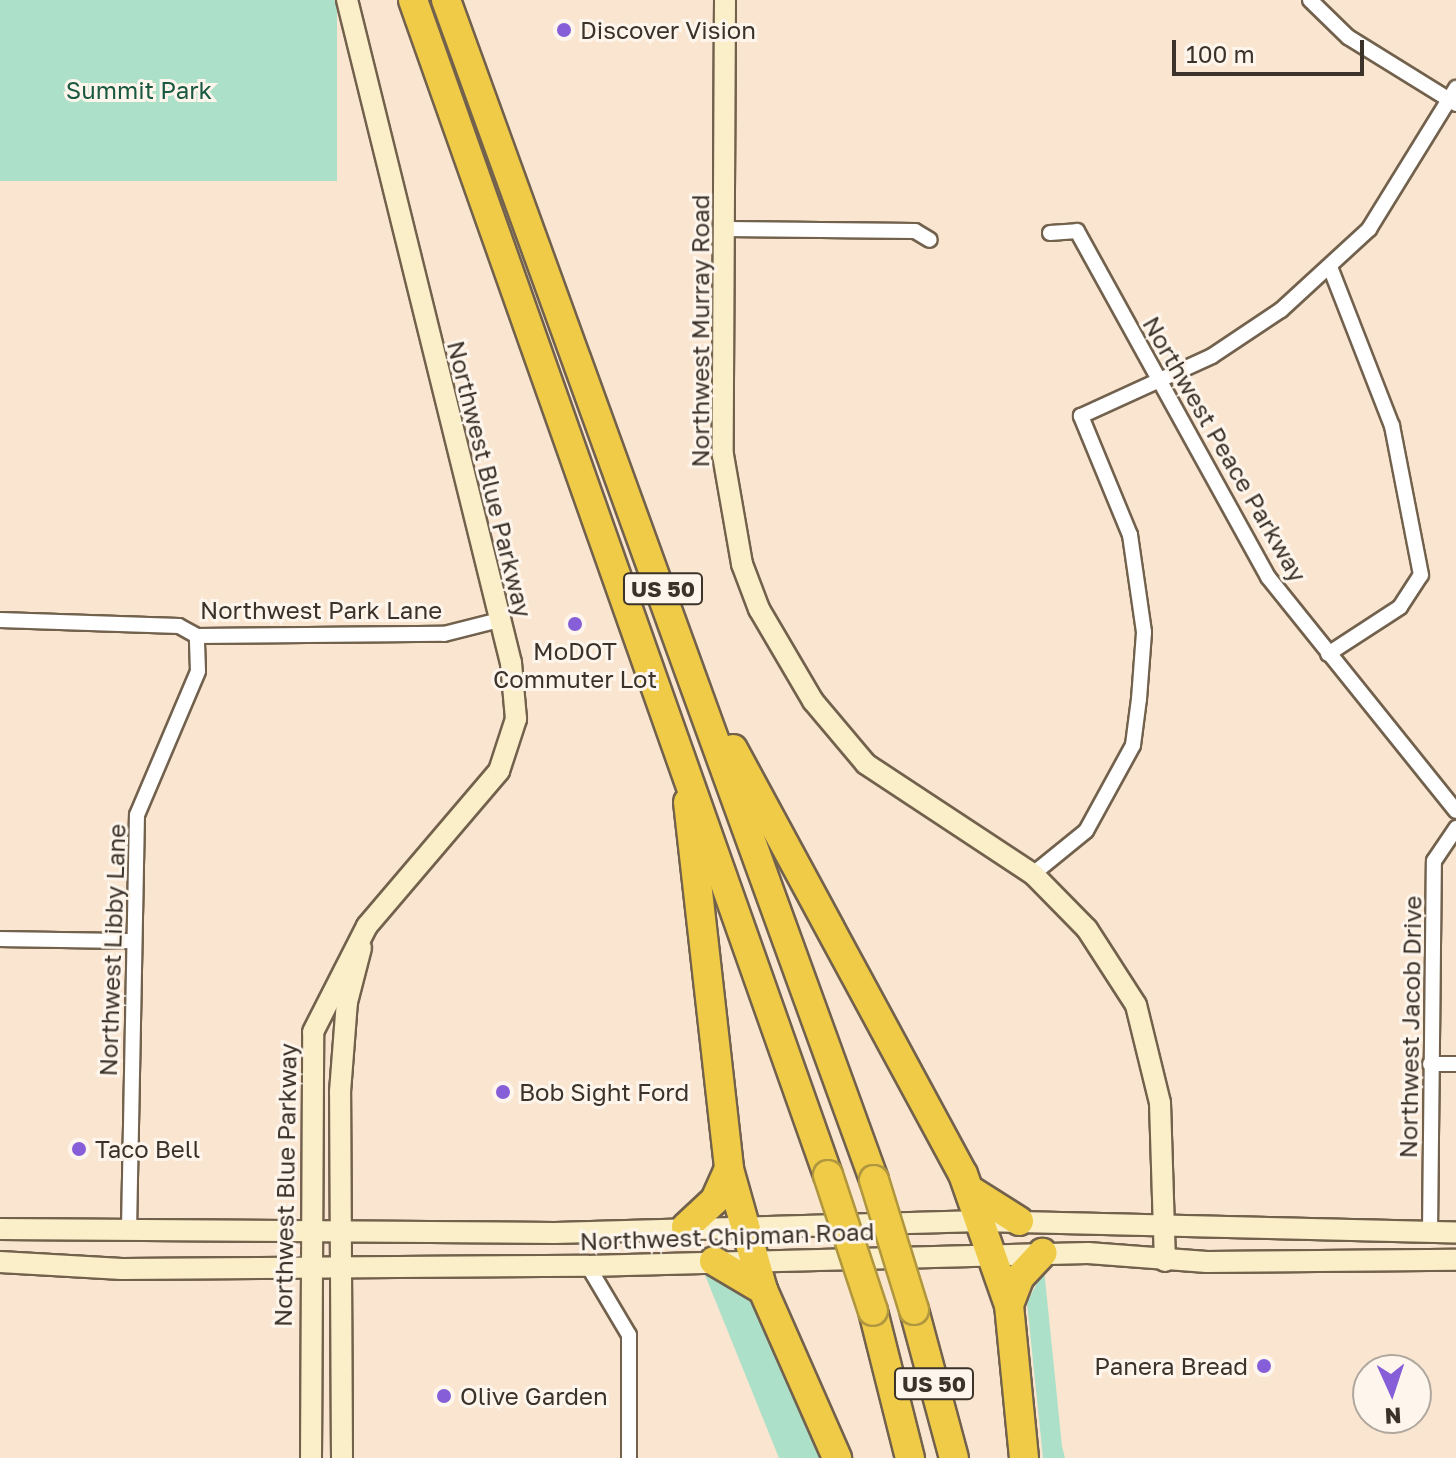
<!DOCTYPE html>
<style>
body{margin:0}
#map{position:relative;width:1456px;height:1458px;overflow:hidden;background:#fae6d0;font-family:"Golos Text",sans-serif}
div>[style]{position:absolute}
.green>*{inset:0;background:#ade0c8;transform-origin:0 0}
.roads{filter:drop-shadow(2px 0 #72614d) drop-shadow(-2px 0 #72614d) drop-shadow(0 2px #72614d) drop-shadow(0 -2px #72614d)}
.street>*{height:14px;margin:-7px;padding:0 7px;transform-origin:7px;border-radius:7px;background:#fff}
.secondary>*{height:20px;margin:-10px;padding:0 10px;transform-origin:10px;border-radius:10px;background:#faefc8}
.highway>*{height:28px;margin:-14px;padding:0 14px;transform-origin:14px;border-radius:14px;background:#efcb48}
.bridges{filter:drop-shadow(2px 0 #b0963e) drop-shadow(-2px 0 #b0963e) drop-shadow(0 2px #b0963e) drop-shadow(0 -2px #b0963e)}
.highway-bridge>*{height:28px;margin:-14px;padding:0 14px;transform-origin:14px;border-radius:14px;background:#efcb48}
.dots>*{width:22px;height:22px;translate:-50% -50%;box-sizing:border-box;border:4px solid #fef6ed;border-radius:50%}
span{translate:-50% -50%;white-space:nowrap;text-align:center;line-height:1.15;-webkit-text-stroke:6px #fef6ed;paint-order:stroke}
.shield-label span{padding:2px 6px;background:#fef6ed;border:2px solid;border-radius:6px;-webkit-text-stroke-width:0}
.shield-label{font-size:22px;color:#3b332a;font-weight:700}
.poi-label{font-size:24px;color:#3b332a}
.left{translate:0 -50%;text-align:left}
.right{translate:-100% -50%;text-align:right}
.park-label{font-size:24px;color:#195841}
.street-label{font-size:24px;color:#3b332a}
.north{position:absolute;left:1352px;top:1354px;width:80px;height:80px;box-sizing:border-box;background:#fef6ed;border:2px solid #b0a89f;border-radius:50%;rotate:177deg;font-size:22px;font-weight:700;line-height:32px;text-align:center;color:#3b332a}
.north::after{content:'';display:block;margin:auto;width:28px;height:36px;background:#865ed8;clip-path:polygon(50% 0,100% 100%,50% 72%,0 100%)}
.scale{position:absolute;left:1172px;top:40px;width:192px;height:36px;box-sizing:border-box;border:4px solid #3b332a;border-top:0;padding-left:10px;font-size:24px;line-height:28px;white-space:nowrap;color:#3b332a;-webkit-text-stroke:6px #fef6ed;paint-order:stroke}
</style>
<div id="map">
<div class="green">
<i style="left:0;top:0;width:337px;height:181px"></i>
<i style="clip-path:polygon(1044px 1269px,1062px 1446px,1065px 1458px,1043px 1458px,1027px 1303px)"></i>
<i style="clip-path:polygon(705px 1275px,730px 1275px,753px 1293px,828px 1458px,779px 1458px)"></i>
</div>
<div class="roads">
<div class="street">
<i style="left:1310px;top:0;width:53px;rotate:44.2deg"></i>
<i style="left:1348px;top:37px;width:127px;rotate:31.8deg"></i>
<i style="left:726px;top:229px;width:189px;rotate:0.6deg"></i>
<i style="left:915px;top:231px;width:17px;rotate:31deg"></i>
<i style="left:1050px;top:233px;width:27px;rotate:-4deg"></i>
<i style="left:1077px;top:231px;width:395px;rotate:61.1deg"></i>
<i style="left:1268px;top:577px;width:300px;rotate:51.2deg"></i>
<i style="left:0;top:620px;width:179px;rotate:1.9deg"></i>
<i style="left:179px;top:626px;width:21px;rotate:29deg"></i>
<i style="left:197px;top:636px;width:247px;rotate:-0.5deg"></i>
<i style="left:444px;top:634px;width:57px;rotate:-14.3deg"></i>
<i style="left:1328px;top:654px;width:86px;rotate:-33.1deg"></i>
<i style="left:1400px;top:607px;width:38px;rotate:-57deg"></i>
<i style="left:1421px;top:575px;width:152px;rotate:-101deg"></i>
<i style="left:1392px;top:426px;width:171px;rotate:-111.3deg"></i>
<i style="left:1033px;top:874px;width:68px;rotate:-39.1deg"></i>
<i style="left:1086px;top:831px;width:98px;rotate:-61.3deg"></i>
<i style="left:1133px;top:745px;width:46px;rotate:-82.6deg"></i>
<i style="left:1139px;top:699px;width:67px;rotate:-85.7deg"></i>
<i style="left:1144px;top:632px;width:98px;rotate:-98.2deg"></i>
<i style="left:1130px;top:535px;width:129px;rotate:-112.4deg"></i>
<i style="left:1081px;top:416px;width:144px;rotate:-24.6deg"></i>
<i style="left:1212px;top:356px;width:83px;rotate:-33.7deg"></i>
<i style="left:1281px;top:310px;width:120px;rotate:-42.6deg"></i>
<i style="left:1369px;top:229px;width:166px;rotate:-58.3deg"></i>
<i style="left:0;top:939px;width:132px;rotate:0.9deg"></i>
<i style="left:1430px;top:1064px;width:26px"></i>
<i style="left:129px;top:1230px;width:415px;rotate:-88.9deg"></i>
<i style="left:137px;top:815px;width:156px;rotate:-67deg"></i>
<i style="left:198px;top:671px;width:35px;rotate:-92deg"></i>
<i style="left:1430px;top:1233px;width:372px;rotate:-89.4deg"></i>
<i style="left:1434px;top:861px;width:40px;rotate:-56deg"></i>
<i style="left:588px;top:1266px;width:80px;rotate:59.3deg"></i>
<i style="left:629px;top:1335px;width:123px;rotate:90deg"></i>
</div>
<div class="secondary">
<i style="left:725px;top:0;width:455px;rotate:90.3deg"></i>
<i style="left:723px;top:455px;width:111px;rotate:80.1deg"></i>
<i style="left:742px;top:564px;width:48px;rotate:69.3deg"></i>
<i style="left:759px;top:609px;width:107px;rotate:59.6deg"></i>
<i style="left:813px;top:701px;width:82px;rotate:49.9deg"></i>
<i style="left:866px;top:764px;width:200px;rotate:33.4deg"></i>
<i style="left:1033px;top:874px;width:77px;rotate:45.5deg"></i>
<i style="left:1087px;top:929px;width:90px;rotate:57.2deg"></i>
<i style="left:1136px;top:1005px;width:101px;rotate:76.2deg"></i>
<i style="left:1160px;top:1103px;width:158px;rotate:88.2deg"></i>
<i style="left:0;top:1229px;width:555px;rotate:0.41deg"></i>
<i style="left:555px;top:1233px;width:426px;rotate:-1.6deg"></i>
<i style="left:981px;top:1221px;width:475px;rotate:1.4deg"></i>
<i style="left:0;top:1262px;width:122px;rotate:3.3deg"></i>
<i style="left:122px;top:1269px;width:466px;rotate:-0.4deg"></i>
<i style="left:588px;top:1266px;width:500px;rotate:-1.49deg"></i>
<i style="left:1088px;top:1253px;width:119px;rotate:4.3deg"></i>
<i style="left:1207px;top:1262px;width:249px;rotate:-0.5deg"></i>
<i style="left:311px;top:1458px;width:426px;rotate:-89.7deg"></i>
<i style="left:313px;top:1032px;width:119px;rotate:-63deg"></i>
<i style="left:367px;top:926px;width:204px;rotate:-49.6deg"></i>
<i style="left:499px;top:771px;width:55px;rotate:-71.9deg"></i>
<i style="left:516px;top:719px;width:56px;rotate:-95.1deg"></i>
<i style="left:511px;top:663px;width:683px;rotate:-103.89deg"></i>
<i style="left:342px;top:1458px;width:366px;rotate:-90.3deg"></i>
<i style="left:340px;top:1092px;width:90px;rotate:-85.6deg"></i>
<i style="left:347px;top:1002px;width:56px;rotate:-75.5deg"></i>
</div>
<div class="highway">
<i style="left:413px;top:0;width:1246px;rotate:70.55deg"></i>
<i style="left:446px;top:0;width:1255px;rotate:70.06deg"></i>
<i style="left:733px;top:749px;width:483px;rotate:61.6deg"></i>
<i style="left:963px;top:1174px;width:139px;rotate:70.7deg"></i>
<i style="left:1009px;top:1305px;width:154px;rotate:84.4deg"></i>
<i style="left:688px;top:802px;width:369px;rotate:83.6deg"></i>
<i style="left:729px;top:1169px;width:126px;rotate:74.3deg"></i>
<i style="left:763px;top:1290px;width:184px;rotate:66.2deg"></i>
<i style="left:970px;top:1190px;width:58px;rotate:32.3deg"></i>
<i style="left:686px;top:1227px;width:40px;rotate:-43deg"></i>
<i style="left:715px;top:1200px;width:34px;rotate:-66deg"></i>
<i style="left:714px;top:1261px;width:57px;rotate:30.6deg"></i>
<i style="left:1009px;top:1305px;width:30px;rotate:-69deg"></i>
<i style="left:1020px;top:1277px;width:33px;rotate:-47deg"></i>
<i style="left:914px;top:1310px;width:153px;rotate:74.9deg"></i>
<i style="left:873px;top:1311px;width:152px;rotate:75.9deg"></i>
</div>
</div>
<div class="bridges">
<div class="highway-bridge">
<i style="left:828px;top:1175px;width:143px;rotate:71.7deg"></i>
<i style="left:874px;top:1180px;width:136px;rotate:72.9deg"></i>
</div>
</div>
<div class="dots">
<i style="left:564px;top:30px;background:#865ed8"></i>
<i style="left:575px;top:624px;background:#865ed8"></i>
<i style="left:503px;top:1092px;background:#865ed8"></i>
<i style="left:79px;top:1149px;background:#865ed8"></i>
<i style="left:1264px;top:1366px;background:#865ed8"></i>
<i style="left:444px;top:1396px;background:#865ed8"></i>
</div>
<div class="shield-label">
<span style="left:663px;top:589px">US 50</span>
<span style="left:934px;top:1384px">US 50</span>
</div>
<div class="poi-label">
<span class="left" style="left:580px;top:30px">Discover Vision</span>
<span style="left:575px;top:665px">MoDOT<br>Commuter Lot</span>
<span class="left" style="left:519px;top:1092px">Bob Sight Ford</span>
<span class="left" style="left:95px;top:1149px">Taco Bell</span>
<span class="right" style="left:1248px;top:1366px">Panera Bread</span>
<span class="left" style="left:460px;top:1396px">Olive Garden</span>
</div>
<div class="park-label">
<span style="left:139px;top:90px">Summit Park</span>
</div>
<div class="street-label">
<span style="left:700px;top:331px;rotate:-90deg">Northwest Murray Road</span>
<span style="left:1225px;top:449px;rotate:60deg">Northwest Peace Parkway</span>
<span style="left:490px;top:479px;rotate:76deg">Northwest Blue Parkway</span>
<span style="left:321px;top:610px">Northwest Park Lane</span>
<span style="left:112px;top:950px;rotate:-88deg">Northwest Libby Lane</span>
<span style="left:1410px;top:1027px;rotate:-89deg">Northwest Jacob Drive</span>
<span style="left:285px;top:1185px;rotate:-89deg">Northwest Blue Parkway</span>
<span style="left:727px;top:1236px;rotate:-2deg">Northwest Chipman Road</span>
</div>
<div class="north">N</div>
<div class="scale">100 m</div>
</div>
